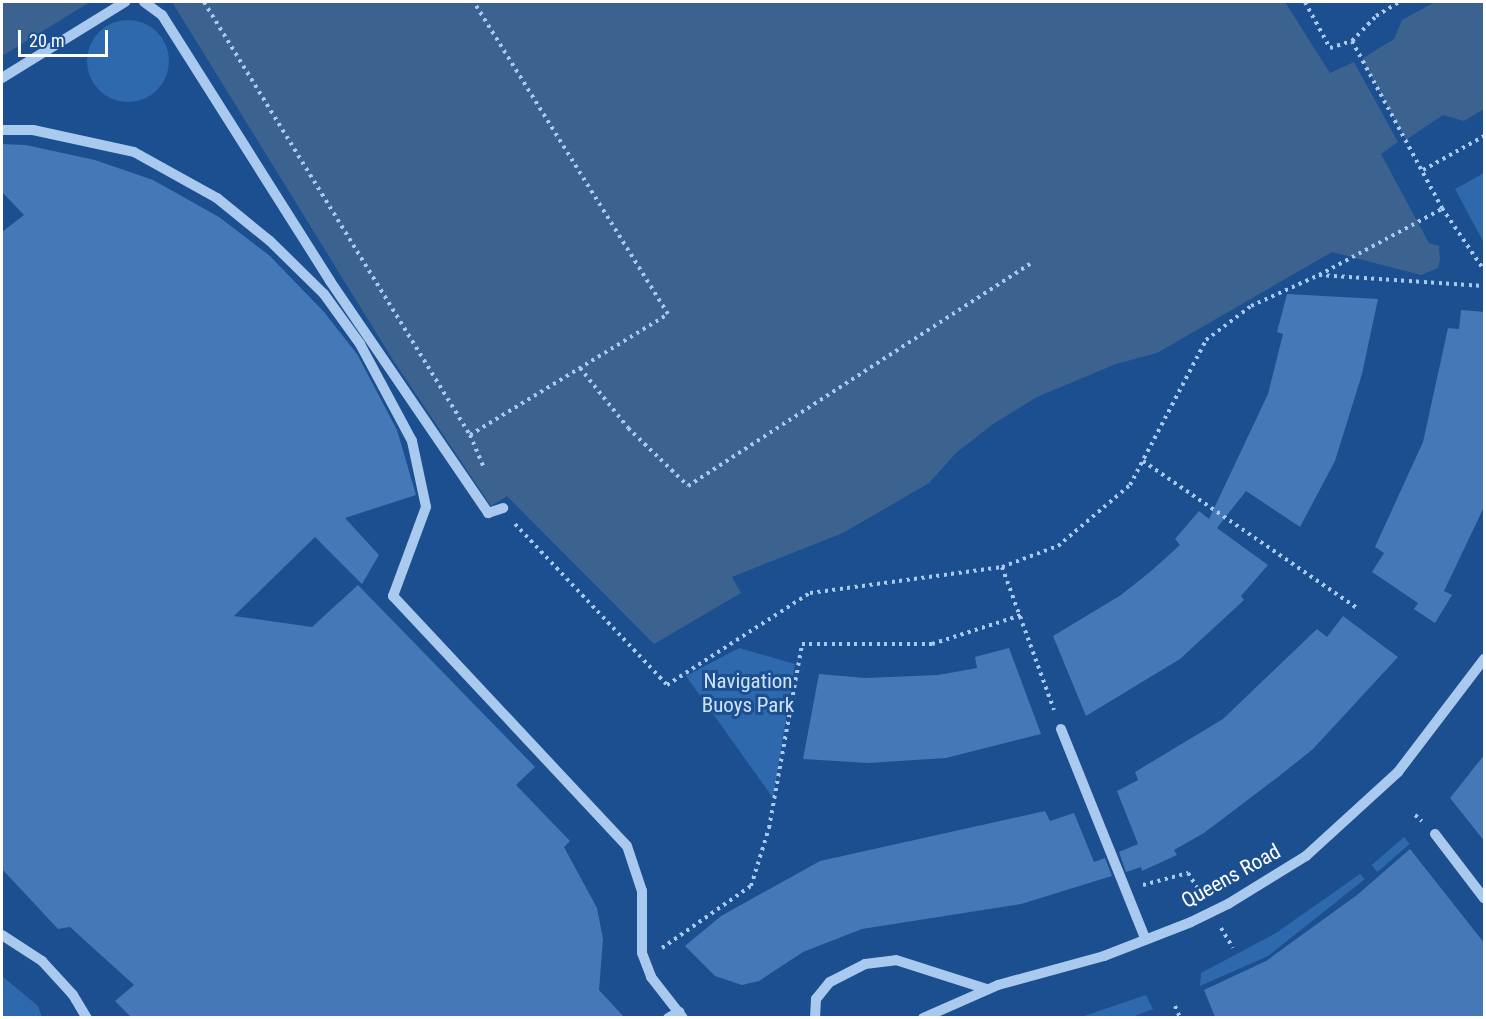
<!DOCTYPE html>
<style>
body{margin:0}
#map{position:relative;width:1486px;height:1019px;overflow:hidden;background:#1b4f8f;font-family:"Roboto Condensed",sans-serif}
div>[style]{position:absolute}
.green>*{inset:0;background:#2e69ad;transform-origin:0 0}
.round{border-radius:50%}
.water>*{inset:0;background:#3c6290}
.building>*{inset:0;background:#4478b7}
.path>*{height:4px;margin-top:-2px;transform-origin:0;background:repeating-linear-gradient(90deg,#a9c9ee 0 3px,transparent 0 7.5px)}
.minor>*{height:10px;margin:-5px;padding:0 5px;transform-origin:5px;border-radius:5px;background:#a9c9ee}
span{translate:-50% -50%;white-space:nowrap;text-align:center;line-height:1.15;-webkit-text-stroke:6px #1b4f8f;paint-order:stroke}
.park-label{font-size:21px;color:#cfe3fa}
.street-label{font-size:21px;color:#fff}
.frame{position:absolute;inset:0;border:3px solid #fff;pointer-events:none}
.scale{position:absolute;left:18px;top:30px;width:90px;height:27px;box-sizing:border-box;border:3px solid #fff;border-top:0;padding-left:8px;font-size:18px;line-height:21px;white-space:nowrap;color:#fff;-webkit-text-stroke:4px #1b4f8f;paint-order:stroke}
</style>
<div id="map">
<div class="green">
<i class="round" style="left:87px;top:20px;width:82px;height:82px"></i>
<i style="clip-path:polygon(1484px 173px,1484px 243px,1455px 189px)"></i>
<i style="clip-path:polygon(739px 648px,795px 664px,773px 798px,686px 676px)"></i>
<i style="left:1404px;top:837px;width:9px;height:43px;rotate:49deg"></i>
<i style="clip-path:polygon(1360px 874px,1365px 879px,1268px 956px,1200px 986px,1201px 973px,1276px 933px)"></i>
<i style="clip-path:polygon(2px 976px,38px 1006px,42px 1017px,2px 1017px)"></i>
<i style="clip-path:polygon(1146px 995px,1153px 1009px,1132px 1017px,1081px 1017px)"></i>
</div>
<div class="water">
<i style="clip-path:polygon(2px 2px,90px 2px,2px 56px)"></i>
<i style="clip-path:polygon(172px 2px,1285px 2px,1330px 73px,1354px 62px,1398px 142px,1381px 154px,1429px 243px,1439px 246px,1440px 259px,1438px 268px,1421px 275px,1332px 252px,1157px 353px,1116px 364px,1037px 397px,993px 424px,956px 453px,929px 483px,843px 533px,732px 577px,741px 593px,654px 644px,507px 496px,491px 506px,393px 360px)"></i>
<i style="clip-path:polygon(1435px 2px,1484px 2px,1484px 109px,1464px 121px,1443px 115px,1406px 140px,1362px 59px,1394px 39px,1402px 20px)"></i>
</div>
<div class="building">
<i style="clip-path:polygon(2px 144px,26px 145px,95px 160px,153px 180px,219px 217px,270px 256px,324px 312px,357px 354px,397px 430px,416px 495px,345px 518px,379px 555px,362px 584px,315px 537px,234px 616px,312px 627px,358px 585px,535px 767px,516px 785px,570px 841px,564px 847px,597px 908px,603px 939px,599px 990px,624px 1017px,131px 1017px,115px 1001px,134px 985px,70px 927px,58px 929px,2px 869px,2px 232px,24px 215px,2px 192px)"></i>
<i style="clip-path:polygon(1287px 294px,1378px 299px,1362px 374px,1335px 461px,1300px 527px,1246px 491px,1217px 528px,1268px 565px,1241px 596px,1244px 600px,1180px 659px,1086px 716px,1053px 636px,1121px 595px,1150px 572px,1180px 545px,1175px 539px,1199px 511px,1209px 519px,1268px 394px,1283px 334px,1277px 332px)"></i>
<i style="clip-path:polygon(1461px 310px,1485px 312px,1485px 505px,1444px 591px,1452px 595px,1435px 623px,1414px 609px,1418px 603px,1372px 572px,1384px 553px,1375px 547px,1423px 442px,1448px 328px,1459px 329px)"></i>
<i style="clip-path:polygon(1343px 616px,1398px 657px,1313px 749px,1278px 777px,1204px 833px,1174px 850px,1177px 855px,1142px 871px,1141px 867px,1126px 872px,1119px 852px,1138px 844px,1117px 791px,1138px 780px,1135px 772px,1223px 719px,1317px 629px,1327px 637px)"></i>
<i style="clip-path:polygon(1009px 648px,1041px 734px,946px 758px,868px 763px,803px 759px,819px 674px,865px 678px,938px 675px,977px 668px,975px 657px)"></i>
<i style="clip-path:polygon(1485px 754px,1485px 842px,1450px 798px)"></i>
<i style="clip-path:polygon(1045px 811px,1050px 821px,1074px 813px,1094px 862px,1105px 858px,1112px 876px,1021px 904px,862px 929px,803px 952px,759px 981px,742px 985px,715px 976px,685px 946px,721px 916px,820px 861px)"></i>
<i style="clip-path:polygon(1410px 849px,1485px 944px,1485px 1017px,1215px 1017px,1204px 990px,1266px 961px,1357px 895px)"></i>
</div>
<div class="path">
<i style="left:204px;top:2px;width:508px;rotate:58.44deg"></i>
<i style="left:470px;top:435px;width:232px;rotate:-31.4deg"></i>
<i style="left:668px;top:314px;width:367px;rotate:-121.9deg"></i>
<i style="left:1305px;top:2px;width:52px;rotate:61.5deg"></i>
<i style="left:1330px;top:48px;width:23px;rotate:-18deg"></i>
<i style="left:1352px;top:41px;width:35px;rotate:-46deg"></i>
<i style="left:1376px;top:16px;width:27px;rotate:-31deg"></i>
<i style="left:1352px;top:41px;width:190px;rotate:61.7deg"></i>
<i style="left:1442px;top:208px;width:75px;rotate:55.9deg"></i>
<i style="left:1423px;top:170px;width:70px;rotate:-29.1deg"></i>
<i style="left:1319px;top:275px;width:140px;rotate:-28.2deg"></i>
<i style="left:580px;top:368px;width:77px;rotate:51.3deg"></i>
<i style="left:628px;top:428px;width:83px;rotate:44deg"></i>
<i style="left:688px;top:486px;width:408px;rotate:-33deg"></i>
<i style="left:470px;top:435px;width:36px;rotate:67deg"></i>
<i style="left:1143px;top:461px;width:260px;rotate:34.5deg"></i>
<i style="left:515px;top:524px;width:221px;rotate:46.6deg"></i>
<i style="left:667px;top:685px;width:170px;rotate:-32.8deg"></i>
<i style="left:810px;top:593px;width:194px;rotate:-7.7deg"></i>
<i style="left:1002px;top:567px;width:60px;rotate:-20.6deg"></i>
<i style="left:1058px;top:546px;width:94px;rotate:-40.3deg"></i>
<i style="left:1130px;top:485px;width:164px;rotate:-62.3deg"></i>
<i style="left:1206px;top:340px;width:56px;rotate:-37.1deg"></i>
<i style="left:1251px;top:306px;width:75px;rotate:-24.5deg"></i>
<i style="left:1319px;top:275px;width:165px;rotate:3.8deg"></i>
<i style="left:1002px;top:567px;width:152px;rotate:70deg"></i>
<i style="left:1415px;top:815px;width:9px;rotate:41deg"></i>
<i style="left:1143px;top:885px;width:47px;rotate:-14.9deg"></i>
<i style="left:1188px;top:873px;width:26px;rotate:58deg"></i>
<i style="left:1221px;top:928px;width:23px;rotate:59deg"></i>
<i style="left:662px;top:948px;width:108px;rotate:-34.9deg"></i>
<i style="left:751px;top:886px;width:61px;rotate:-72.8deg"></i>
<i style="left:769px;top:828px;width:187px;rotate:-79.8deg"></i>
<i style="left:802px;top:644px;width:130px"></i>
<i style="left:932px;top:644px;width:94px;rotate:-18deg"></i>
<i style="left:1175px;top:1006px;width:13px;rotate:67deg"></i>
</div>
<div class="minor">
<i style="left:144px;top:2px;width:22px;rotate:36deg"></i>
<i style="left:162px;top:15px;width:315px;rotate:57.7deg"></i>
<i style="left:330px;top:281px;width:281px;rotate:55.7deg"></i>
<i style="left:488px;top:513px;width:16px;rotate:-18deg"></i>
<i style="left:2px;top:78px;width:145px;rotate:-31.7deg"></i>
<i style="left:2px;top:130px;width:31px"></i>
<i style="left:33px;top:130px;width:103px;rotate:12.3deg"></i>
<i style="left:134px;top:152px;width:95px;rotate:29deg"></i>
<i style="left:217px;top:198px;width:68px;rotate:39.1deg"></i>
<i style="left:270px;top:241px;width:76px;rotate:44.5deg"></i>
<i style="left:324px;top:294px;width:62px;rotate:54.2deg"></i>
<i style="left:360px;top:344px;width:110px;rotate:61.8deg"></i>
<i style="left:412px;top:441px;width:67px;rotate:78deg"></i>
<i style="left:426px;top:507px;width:95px;rotate:110.3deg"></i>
<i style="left:393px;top:596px;width:342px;rotate:46.9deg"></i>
<i style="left:627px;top:846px;width:47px;rotate:71.6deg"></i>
<i style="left:642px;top:891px;width:62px;rotate:90deg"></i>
<i style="left:642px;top:953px;width:26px;rotate:69deg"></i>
<i style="left:651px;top:977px;width:52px;rotate:52deg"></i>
<i style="left:1061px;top:729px;width:227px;rotate:68.1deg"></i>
<i style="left:1435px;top:834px;width:81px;rotate:52.6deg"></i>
<i style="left:2px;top:935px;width:48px;rotate:33deg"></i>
<i style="left:42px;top:961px;width:46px;rotate:47.6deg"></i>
<i style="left:73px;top:995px;width:27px;rotate:59deg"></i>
<i style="left:668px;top:1018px;width:13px;rotate:-29deg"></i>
<i style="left:815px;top:1018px;width:19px;rotate:-87deg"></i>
<i style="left:816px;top:999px;width:22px;rotate:-51deg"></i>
<i style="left:830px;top:982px;width:39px;rotate:-27deg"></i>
<i style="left:865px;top:964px;width:31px;rotate:-7deg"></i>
<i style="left:896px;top:960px;width:96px;rotate:17.7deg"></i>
<i style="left:923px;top:1018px;width:82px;rotate:-23.7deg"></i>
<i style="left:998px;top:985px;width:110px;rotate:-15.3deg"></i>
<i style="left:1104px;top:956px;width:93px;rotate:-21.3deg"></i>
<i style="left:1191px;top:922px;width:41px;rotate:-25.9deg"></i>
<i style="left:1228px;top:904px;width:92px;rotate:-31.6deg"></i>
<i style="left:1306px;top:856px;width:125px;rotate:-42.4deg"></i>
<i style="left:1398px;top:772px;width:142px;rotate:-52.7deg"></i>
</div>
<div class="park-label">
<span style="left:748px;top:693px">Navigation<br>Buoys Park</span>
</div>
<div class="street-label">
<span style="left:1231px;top:876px;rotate:-29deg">Queens Road</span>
</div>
<div class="frame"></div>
<div class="scale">20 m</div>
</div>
